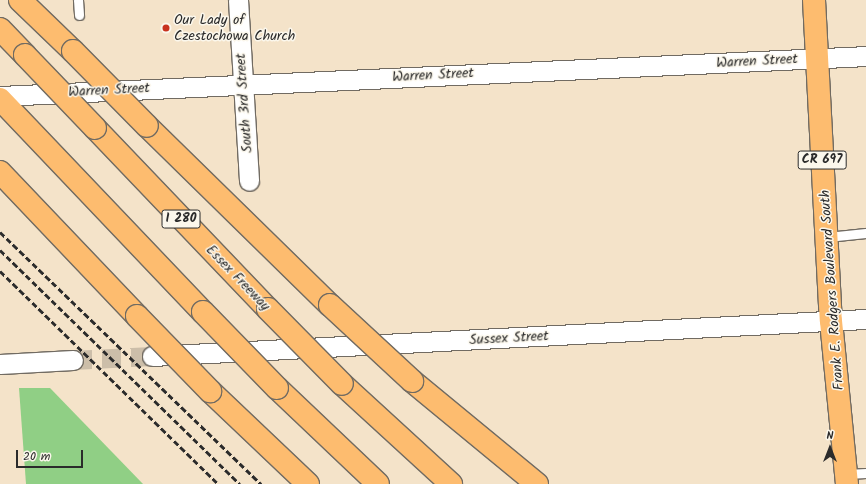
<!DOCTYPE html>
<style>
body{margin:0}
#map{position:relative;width:866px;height:484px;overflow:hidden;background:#f4e3c9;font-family:Kalam,sans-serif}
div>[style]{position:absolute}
.green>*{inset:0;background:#90cf85}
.minor-tunnel>*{height:19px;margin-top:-9.5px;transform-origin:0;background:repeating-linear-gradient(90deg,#ccbea9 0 19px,transparent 0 29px)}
.roads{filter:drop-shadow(1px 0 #716b62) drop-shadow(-1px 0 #716b62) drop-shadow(0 1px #716b62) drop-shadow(0 -1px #716b62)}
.service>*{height:9px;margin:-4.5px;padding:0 4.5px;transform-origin:4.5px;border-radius:4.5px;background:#fff}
.minor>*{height:19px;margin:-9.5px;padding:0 9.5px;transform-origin:9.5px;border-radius:9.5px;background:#fff}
.primary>*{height:22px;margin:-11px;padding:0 11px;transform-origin:11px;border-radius:11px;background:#fdbc6f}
.motorway>*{height:22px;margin:-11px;padding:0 11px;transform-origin:11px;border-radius:11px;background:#fdbc6f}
.rail>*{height:3px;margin-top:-1.5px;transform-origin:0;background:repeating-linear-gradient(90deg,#2b2b2b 0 6px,transparent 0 9px)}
.bridges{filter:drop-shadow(1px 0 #716b62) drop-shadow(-1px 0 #716b62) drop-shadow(0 1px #716b62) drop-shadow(0 -1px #716b62)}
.motorway-bridge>*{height:22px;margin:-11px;padding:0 11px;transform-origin:11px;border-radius:11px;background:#fdbc6f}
.dots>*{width:11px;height:11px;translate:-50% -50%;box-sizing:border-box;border:2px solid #fbf7ec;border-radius:50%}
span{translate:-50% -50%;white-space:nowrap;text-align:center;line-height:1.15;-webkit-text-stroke:3px #fbf7ec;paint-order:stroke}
.shield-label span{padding:1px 3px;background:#fbf7ec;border:1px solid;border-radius:3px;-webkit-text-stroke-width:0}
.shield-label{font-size:13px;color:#2b2b2b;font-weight:700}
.poi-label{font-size:14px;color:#2b2b2b}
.left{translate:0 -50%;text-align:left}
.street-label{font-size:14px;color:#2b2b2b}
.north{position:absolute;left:810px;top:428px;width:40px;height:40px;-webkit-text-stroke:3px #fbf7ec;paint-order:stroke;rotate:0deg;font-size:11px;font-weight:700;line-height:16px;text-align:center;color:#2b2b2b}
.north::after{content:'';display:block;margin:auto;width:14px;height:18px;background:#2b2b2b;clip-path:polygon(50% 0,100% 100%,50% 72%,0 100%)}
.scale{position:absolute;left:16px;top:450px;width:67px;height:18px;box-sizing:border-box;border:2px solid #2b2b2b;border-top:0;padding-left:5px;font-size:12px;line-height:14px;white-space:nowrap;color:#2b2b2b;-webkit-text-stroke:3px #fbf7ec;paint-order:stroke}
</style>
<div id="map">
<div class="green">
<i style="clip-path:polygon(19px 388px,50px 388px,143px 484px,26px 484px)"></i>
</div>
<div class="minor-tunnel">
<i style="left:73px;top:360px;width:79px;rotate:-2.9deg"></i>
</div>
<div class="roads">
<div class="service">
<i style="left:78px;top:0;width:15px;rotate:86deg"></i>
<i style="left:827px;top:237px;width:39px;rotate:-6deg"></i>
<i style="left:847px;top:474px;width:19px;rotate:-3deg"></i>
</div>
<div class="minor">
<i style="left:238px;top:0;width:181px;rotate:86.5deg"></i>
<i style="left:0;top:96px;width:867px;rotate:-2.64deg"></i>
<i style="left:152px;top:356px;width:715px;rotate:-2.97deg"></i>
<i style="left:0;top:364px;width:73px;rotate:-3.1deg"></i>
</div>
<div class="primary">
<i style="left:814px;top:0;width:321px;rotate:87deg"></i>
<i style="left:831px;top:321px;width:164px;rotate:84.4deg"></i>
</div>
<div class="motorway">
<i style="left:20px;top:0;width:74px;rotate:43.9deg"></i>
<i style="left:0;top:29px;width:36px;rotate:46deg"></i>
<i style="left:0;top:99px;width:294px;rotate:46.4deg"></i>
<i style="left:147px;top:126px;width:256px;rotate:44.4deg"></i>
<i style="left:95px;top:128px;width:250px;rotate:46.3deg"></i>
<i style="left:0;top:172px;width:199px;rotate:46.4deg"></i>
<i style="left:412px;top:381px;width:162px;rotate:39.5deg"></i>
<i style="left:342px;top:384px;width:148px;rotate:42.5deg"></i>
<i style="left:277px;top:388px;width:139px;rotate:43.5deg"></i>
<i style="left:210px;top:391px;width:135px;rotate:43.5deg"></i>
</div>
</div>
<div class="rail">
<i style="left:0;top:232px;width:363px;rotate:44deg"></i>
<i style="left:0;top:250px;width:335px;rotate:44.3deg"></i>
<i style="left:0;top:271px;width:305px;rotate:44.3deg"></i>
</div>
<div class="bridges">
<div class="motorway-bridge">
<i style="left:73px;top:51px;width:105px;rotate:45.4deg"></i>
<i style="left:25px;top:55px;width:101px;rotate:46.2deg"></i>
<i style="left:330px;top:305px;width:112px;rotate:42.8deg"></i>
<i style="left:268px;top:309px;width:105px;rotate:45.4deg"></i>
<i style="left:203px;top:312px;width:106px;rotate:45.8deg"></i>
<i style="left:137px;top:316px;width:105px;rotate:45.8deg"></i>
</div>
</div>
<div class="dots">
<i style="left:166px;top:28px;background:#c8321e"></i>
</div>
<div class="shield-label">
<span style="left:822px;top:160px">CR 697</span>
<span style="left:181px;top:219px">I 280</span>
</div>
<div class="poi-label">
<span class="left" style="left:174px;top:28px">Our Lady of<br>Czestochowa Church</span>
</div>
<div class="street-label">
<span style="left:757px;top:61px;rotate:-3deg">Warren Street</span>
<span style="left:433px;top:75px;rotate:-3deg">Warren Street</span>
<span style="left:109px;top:90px;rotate:-3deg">Warren Street</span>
<span style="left:244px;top:103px;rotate:-94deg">South 3rd Street</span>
<span style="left:238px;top:278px;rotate:46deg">Essex Freeway</span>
<span style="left:832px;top:290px;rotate:-94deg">Frank E. Rodgers Boulevard South</span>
<span style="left:509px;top:338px;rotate:-3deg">Sussex Street</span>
</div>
<div class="north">N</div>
<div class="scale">20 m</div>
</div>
